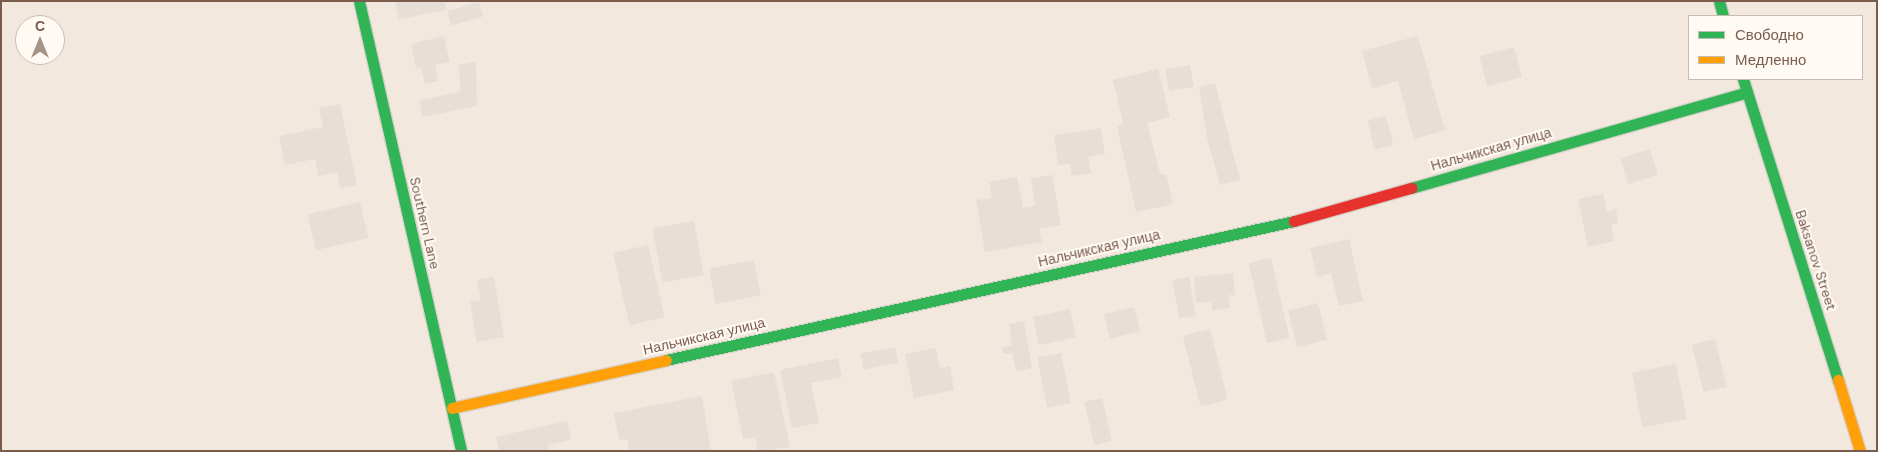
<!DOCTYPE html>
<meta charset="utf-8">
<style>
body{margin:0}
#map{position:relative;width:1878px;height:452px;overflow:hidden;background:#f9f5f0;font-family:"DM Sans",sans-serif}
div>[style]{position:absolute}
.residential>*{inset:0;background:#f2e8de}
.building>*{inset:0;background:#e6ded7;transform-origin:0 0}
.roads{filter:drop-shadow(1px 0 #d9d2cb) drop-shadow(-1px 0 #d9d2cb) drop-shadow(0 1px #d9d2cb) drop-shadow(0 -1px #d9d2cb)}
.fast>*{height:11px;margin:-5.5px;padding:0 5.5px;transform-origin:5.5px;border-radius:5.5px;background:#30b455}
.slow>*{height:11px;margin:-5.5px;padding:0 5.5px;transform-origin:5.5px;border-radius:5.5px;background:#ff9f0a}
.jam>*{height:11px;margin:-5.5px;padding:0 5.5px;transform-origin:5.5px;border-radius:5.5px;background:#e5322d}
span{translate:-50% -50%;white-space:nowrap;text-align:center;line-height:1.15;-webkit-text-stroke:4px #fffaf3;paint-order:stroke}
.street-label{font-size:14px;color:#7a5c4d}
.frame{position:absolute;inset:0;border:2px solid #7a5c4d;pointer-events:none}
.legend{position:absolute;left:1688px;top:15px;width:175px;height:65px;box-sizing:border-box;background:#fffaf3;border:1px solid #cabbb1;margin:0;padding:6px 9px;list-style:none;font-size:15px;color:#7a5c4d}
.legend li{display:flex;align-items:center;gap:10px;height:25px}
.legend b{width:25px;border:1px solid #cabbb1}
.north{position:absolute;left:15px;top:15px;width:50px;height:50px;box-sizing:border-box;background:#fffaf3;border:1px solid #cabbb1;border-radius:50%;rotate:0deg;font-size:14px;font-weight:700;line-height:20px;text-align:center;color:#7a5c4d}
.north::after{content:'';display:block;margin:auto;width:18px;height:22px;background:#a69286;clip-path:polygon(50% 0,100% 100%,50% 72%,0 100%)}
</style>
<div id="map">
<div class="residential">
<i style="clip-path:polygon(evenodd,1px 1px,1877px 1px,1877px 451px,1px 451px,1px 1px,1689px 16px,1862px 16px,1862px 79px,1689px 79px,1689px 16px,1px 1px,25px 25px,55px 25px,55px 55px,25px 55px,25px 25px)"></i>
</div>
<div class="building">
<i style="clip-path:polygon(402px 1px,444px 1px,447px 10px,399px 19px,395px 3px)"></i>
<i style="left:479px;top:2px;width:15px;height:33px;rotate:74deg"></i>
<i style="clip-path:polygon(444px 36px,450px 62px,435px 65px,438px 81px,425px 84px,421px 68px,416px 69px,411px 44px)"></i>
<i style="clip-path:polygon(1418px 36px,1445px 130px,1414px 139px,1398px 81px,1372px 88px,1362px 51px)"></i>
<i style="left:1514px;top:47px;width:31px;height:36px;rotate:75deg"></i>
<i style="clip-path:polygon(476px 62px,477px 106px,422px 117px,420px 100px,460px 92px,459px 65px)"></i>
<i style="left:1190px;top:65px;width:22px;height:25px;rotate:80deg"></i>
<i style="clip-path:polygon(1158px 69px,1170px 117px,1147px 123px,1160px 174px,1166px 174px,1173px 204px,1136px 212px,1117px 127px,1123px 123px,1113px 80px)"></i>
<i style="clip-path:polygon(1215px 83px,1240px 180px,1220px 185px,1207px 138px,1199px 87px)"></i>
<i style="clip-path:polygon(340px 104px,357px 185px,340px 188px,337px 172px,318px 176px,315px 159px,285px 165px,279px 136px,323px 127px,319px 108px)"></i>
<i style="left:1386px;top:116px;width:30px;height:19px;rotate:76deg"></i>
<i style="clip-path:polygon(1101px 128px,1105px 154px,1088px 157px,1091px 173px,1072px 176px,1070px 164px,1058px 165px,1054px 135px)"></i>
<i style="left:1650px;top:149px;width:27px;height:31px;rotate:73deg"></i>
<i style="clip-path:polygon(1052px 175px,1061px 225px,1039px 229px,1042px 242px,985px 252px,976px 200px,992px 198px,989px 182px,1017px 177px,1023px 208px,1035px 206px,1031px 178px)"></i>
<i style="clip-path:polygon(1603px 194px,1607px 212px,1616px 209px,1618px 223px,1611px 224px,1614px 241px,1588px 247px,1578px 199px)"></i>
<i style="left:360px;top:202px;width:37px;height:54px;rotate:77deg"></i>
<i style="left:694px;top:221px;width:55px;height:42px;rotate:80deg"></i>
<i style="clip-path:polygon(1349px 239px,1363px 301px,1339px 306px,1331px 273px,1317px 277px,1310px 248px)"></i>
<i style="left:648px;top:245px;width:74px;height:36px;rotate:77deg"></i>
<i style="left:1271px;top:258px;width:82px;height:23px;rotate:77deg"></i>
<i style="left:754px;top:260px;width:36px;height:46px;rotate:79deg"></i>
<i style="clip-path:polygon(1233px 273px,1235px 295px,1228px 295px,1230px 308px,1212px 310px,1211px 301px,1196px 303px,1194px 277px)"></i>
<i style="clip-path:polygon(494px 277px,504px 337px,477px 342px,470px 302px,481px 300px,477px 280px)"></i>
<i style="left:1189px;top:277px;width:39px;height:17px;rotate:80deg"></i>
<i style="left:1318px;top:303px;width:38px;height:31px;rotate:76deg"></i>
<i style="left:1134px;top:307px;width:25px;height:31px;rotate:76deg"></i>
<i style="left:1070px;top:309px;width:29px;height:38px;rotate:78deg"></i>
<i style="clip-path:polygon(1024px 321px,1032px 368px,1016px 371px,1012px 353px,1003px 354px,1002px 347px,1012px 345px,1009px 324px)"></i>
<i style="left:1210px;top:329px;width:73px;height:28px;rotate:76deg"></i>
<i style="left:1715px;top:339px;width:49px;height:24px;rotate:76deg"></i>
<i style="left:895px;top:347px;width:16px;height:35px;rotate:79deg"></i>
<i style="clip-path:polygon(936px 348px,940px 368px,950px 366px,954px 390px,914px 398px,905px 354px)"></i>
<i style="left:1061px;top:353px;width:51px;height:24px;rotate:79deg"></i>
<i style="clip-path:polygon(838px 358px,842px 377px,811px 383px,819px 423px,792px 428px,780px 370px)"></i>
<i style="left:1676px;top:364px;width:56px;height:45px;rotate:79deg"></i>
<i style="clip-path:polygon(774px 372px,790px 447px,758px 451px,755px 437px,743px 439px,731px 381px)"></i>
<i style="clip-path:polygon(702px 396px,711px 451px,629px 451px,627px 439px,619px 440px,614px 413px)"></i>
<i style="left:1102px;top:398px;width:44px;height:18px;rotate:77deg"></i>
<i style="clip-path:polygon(567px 421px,571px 440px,548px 445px,550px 451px,499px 451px,496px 437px)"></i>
</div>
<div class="roads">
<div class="fast">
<i style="left:359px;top:1px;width:461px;rotate:77.2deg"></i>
<i style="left:1719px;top:1px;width:16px;rotate:75deg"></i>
<i style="left:1743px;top:79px;width:316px;rotate:72.5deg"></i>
<i style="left:1411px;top:188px;width:349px;rotate:-15.9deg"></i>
<i style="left:666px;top:360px;width:643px;rotate:-12.48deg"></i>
</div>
<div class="slow">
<i style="left:1838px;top:380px;width:74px;rotate:72.8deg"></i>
<i style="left:452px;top:408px;width:219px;rotate:-12.6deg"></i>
</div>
<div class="jam">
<i style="left:1294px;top:221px;width:122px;rotate:-15.8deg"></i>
</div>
</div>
<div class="street-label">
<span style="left:1491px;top:149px;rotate:-16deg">Нальчикская улица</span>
<span style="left:425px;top:223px;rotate:77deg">Southern Lane</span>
<span style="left:1099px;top:248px;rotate:-13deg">Нальчикская улица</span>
<span style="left:1816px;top:260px;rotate:72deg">Baksanov Street</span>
<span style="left:704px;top:336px;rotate:-13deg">Нальчикская улица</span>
</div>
<div class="frame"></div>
<ul class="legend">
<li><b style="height:6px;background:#30b455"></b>Свободно</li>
<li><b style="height:6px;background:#ff9f0a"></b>Медленно</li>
</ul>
<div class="north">С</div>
</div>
